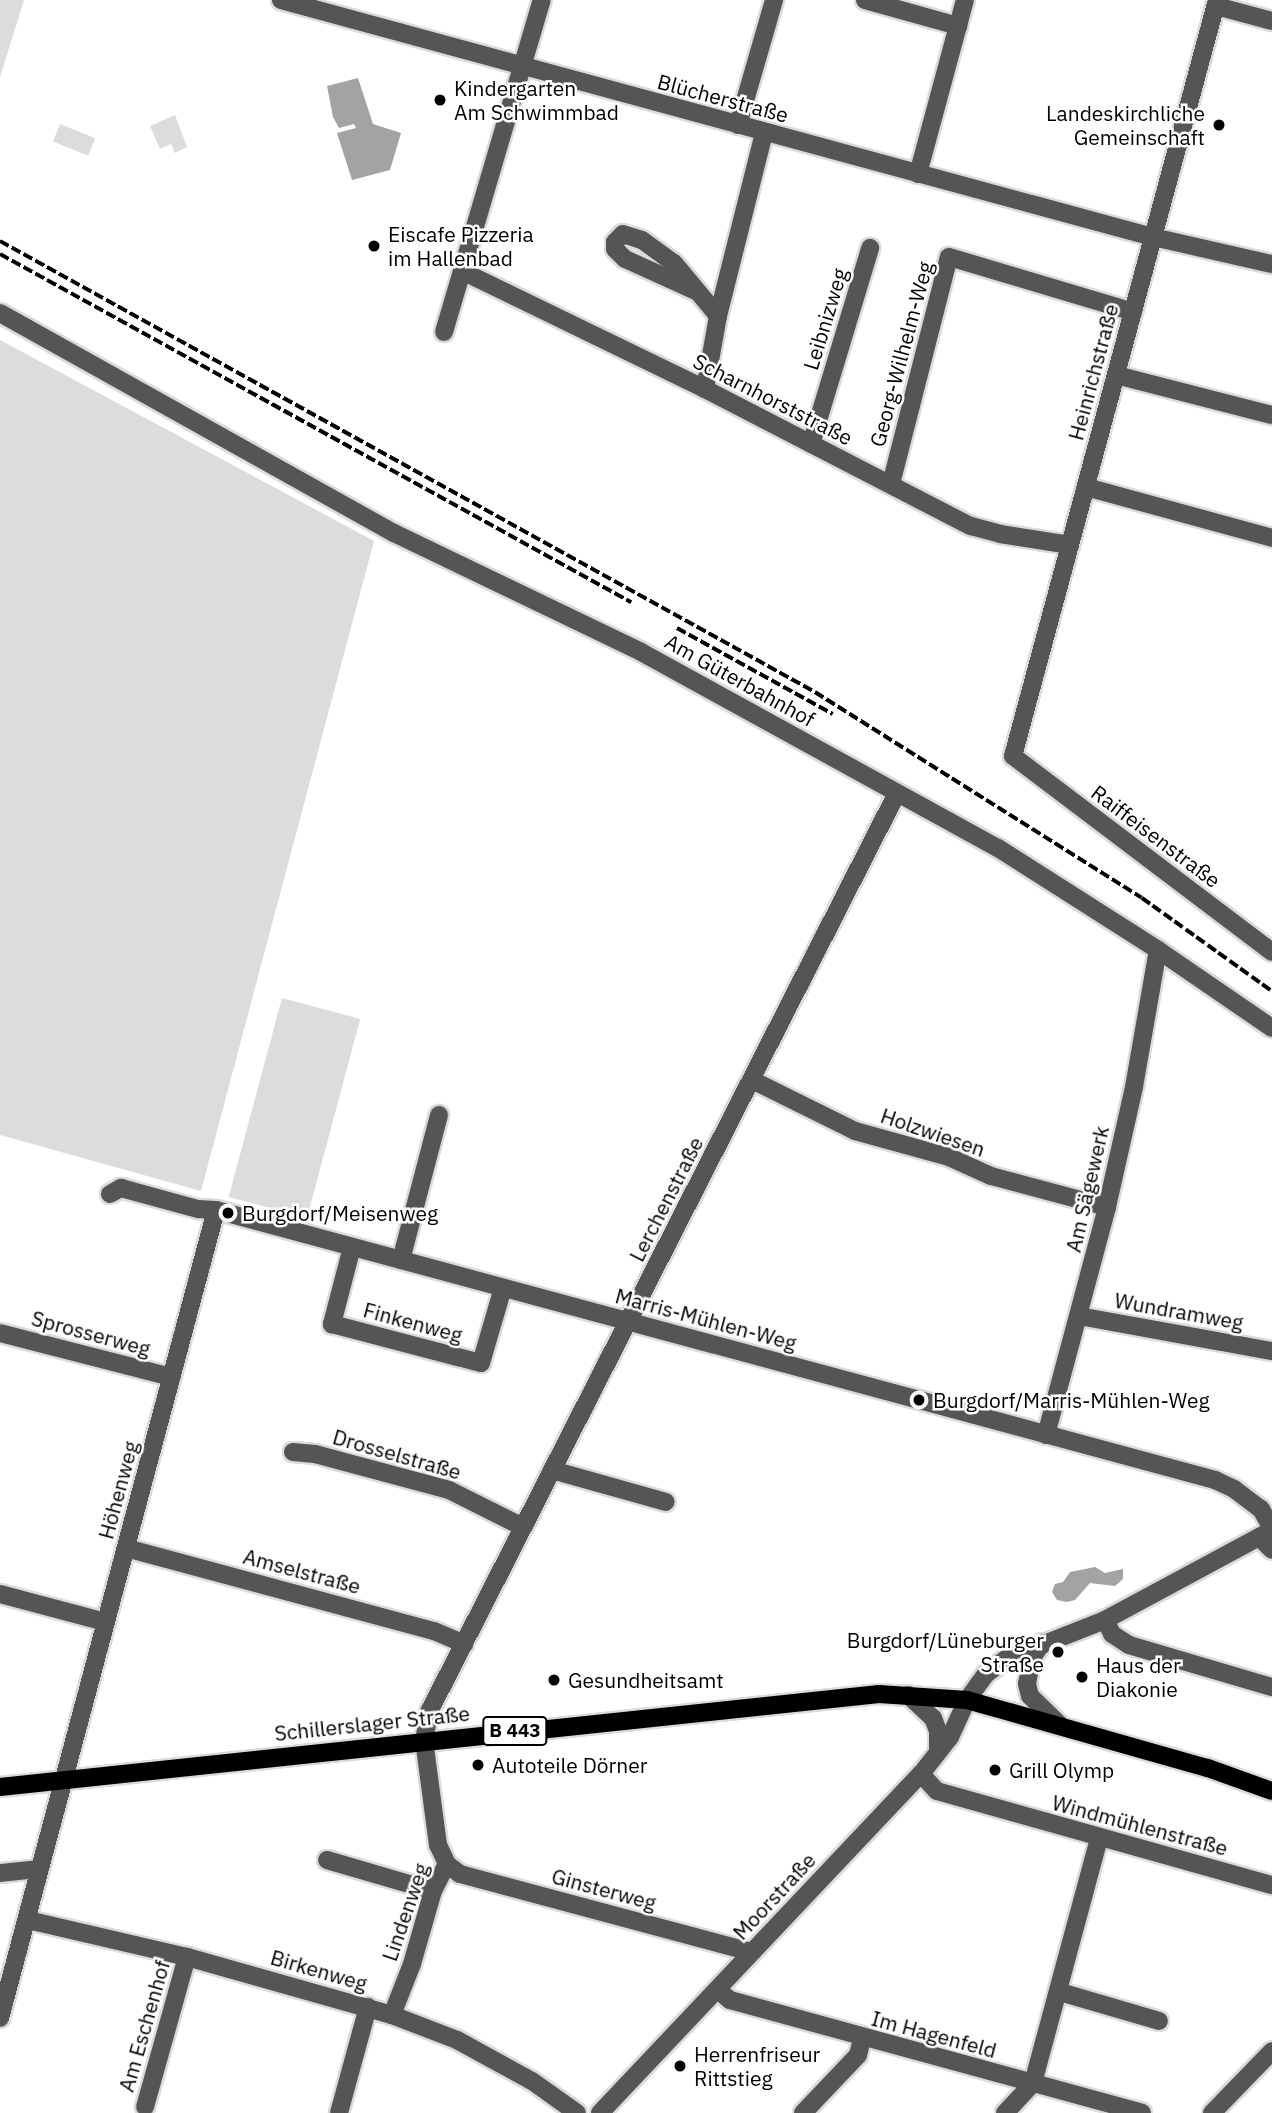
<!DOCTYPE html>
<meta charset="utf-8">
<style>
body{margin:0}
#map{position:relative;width:1272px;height:2113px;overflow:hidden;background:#fff;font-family:"IBM Plex Sans",sans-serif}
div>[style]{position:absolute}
.green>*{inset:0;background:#dcdcdc;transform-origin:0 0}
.water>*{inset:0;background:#a3a3a3}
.roads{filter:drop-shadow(2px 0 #dbdbdb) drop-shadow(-2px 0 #dbdbdb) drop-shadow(0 2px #dbdbdb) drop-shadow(0 -2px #dbdbdb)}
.minor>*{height:18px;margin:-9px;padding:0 9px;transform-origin:9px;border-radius:9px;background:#555}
.major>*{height:18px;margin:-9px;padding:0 9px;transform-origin:9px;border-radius:9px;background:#000}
.rail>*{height:3.5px;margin-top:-1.75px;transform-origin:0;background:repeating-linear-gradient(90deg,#000 0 10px,transparent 0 13.5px)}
.dots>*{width:19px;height:19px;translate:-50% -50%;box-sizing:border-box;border:4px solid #fff;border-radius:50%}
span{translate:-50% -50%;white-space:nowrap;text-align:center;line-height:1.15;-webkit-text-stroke:5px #fff;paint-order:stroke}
.shield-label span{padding:2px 5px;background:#fff;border:2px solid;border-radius:5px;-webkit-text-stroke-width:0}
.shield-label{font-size:19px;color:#000;font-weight:700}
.poi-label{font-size:21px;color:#000}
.left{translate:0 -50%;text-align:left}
.right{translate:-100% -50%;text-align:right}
.street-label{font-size:21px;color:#000}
</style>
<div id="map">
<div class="green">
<i style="clip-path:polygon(0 0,24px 0,0 77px)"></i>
<i style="clip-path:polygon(175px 115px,187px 147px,175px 153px,171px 144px,160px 149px,150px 126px)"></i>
<i style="left:60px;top:124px;width:38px;height:19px;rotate:22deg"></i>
<i style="clip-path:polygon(0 340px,374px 541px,201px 1191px,0 1135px)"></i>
<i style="left:282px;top:998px;width:81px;height:206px;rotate:15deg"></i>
</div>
<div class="water">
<i style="clip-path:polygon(358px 78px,373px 124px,401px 133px,390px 170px,352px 180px,337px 133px,356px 128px,354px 124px,339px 128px,333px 117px,327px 86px)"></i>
<i style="clip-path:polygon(1095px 1567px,1105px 1573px,1123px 1569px,1123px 1579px,1115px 1586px,1090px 1583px,1075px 1600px,1067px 1602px,1057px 1600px,1052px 1592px,1055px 1584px,1063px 1582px,1070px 1572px)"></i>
</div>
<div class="roads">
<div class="minor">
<i style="left:281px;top:0;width:904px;rotate:15.21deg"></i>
<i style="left:1153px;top:237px;width:122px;rotate:12.8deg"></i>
<i style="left:865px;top:0;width:97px;rotate:15.6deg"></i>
<i style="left:1217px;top:0;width:783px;rotate:105.1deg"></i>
<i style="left:1013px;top:756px;width:325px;rotate:37.1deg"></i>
<i style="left:1216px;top:6px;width:58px;rotate:15deg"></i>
<i style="left:738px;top:125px;width:130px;rotate:-73.9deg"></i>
<i style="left:918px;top:174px;width:180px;rotate:-74.9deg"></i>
<i style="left:462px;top:271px;width:270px;rotate:25.9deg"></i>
<i style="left:705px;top:389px;width:299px;rotate:27.3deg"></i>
<i style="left:971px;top:526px;width:30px;rotate:15deg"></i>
<i style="left:1000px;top:534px;width:71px;rotate:8.9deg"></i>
<i style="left:696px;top:291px;width:78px;rotate:-155.7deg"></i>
<i style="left:625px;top:259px;width:14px;rotate:-135deg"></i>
<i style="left:615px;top:249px;width:7px;rotate:-90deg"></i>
<i style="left:615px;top:242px;width:11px;rotate:-45deg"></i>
<i style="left:623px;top:234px;width:20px;rotate:18deg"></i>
<i style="left:642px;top:240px;width:39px;rotate:36deg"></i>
<i style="left:674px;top:263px;width:69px;rotate:50.3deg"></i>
<i style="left:0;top:313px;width:451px;rotate:29.2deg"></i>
<i style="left:394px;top:533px;width:274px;rotate:25.7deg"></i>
<i style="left:641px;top:652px;width:407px;rotate:28.8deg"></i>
<i style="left:998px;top:848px;width:190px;rotate:32.5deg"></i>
<i style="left:1158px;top:950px;width:138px;rotate:34.4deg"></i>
<i style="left:444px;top:332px;width:346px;rotate:-73.6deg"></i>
<i style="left:1116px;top:375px;width:161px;rotate:14.4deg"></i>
<i style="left:705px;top:389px;width:74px;rotate:-79.9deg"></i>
<i style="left:718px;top:316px;width:189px;rotate:-75.9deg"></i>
<i style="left:811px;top:444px;width:205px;rotate:-73.2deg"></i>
<i style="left:891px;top:484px;width:234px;rotate:-75.7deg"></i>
<i style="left:949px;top:257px;width:192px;rotate:16.6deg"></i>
<i style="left:1086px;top:487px;width:193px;rotate:15.3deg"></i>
<i style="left:752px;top:1080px;width:115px;rotate:26.3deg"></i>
<i style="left:855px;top:1131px;width:98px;rotate:15.5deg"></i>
<i style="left:949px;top:1157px;width:46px;rotate:24.3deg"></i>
<i style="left:991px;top:1176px;width:120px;rotate:15deg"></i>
<i style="left:110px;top:1194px;width:13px;rotate:-29deg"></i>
<i style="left:121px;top:1188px;width:80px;rotate:15.3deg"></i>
<i style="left:198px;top:1209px;width:18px;rotate:3deg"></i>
<i style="left:216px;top:1210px;width:1035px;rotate:15.12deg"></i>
<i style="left:1215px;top:1480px;width:21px;rotate:25deg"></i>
<i style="left:1234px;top:1489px;width:34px;rotate:37deg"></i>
<i style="left:1261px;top:1509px;width:23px;rotate:61deg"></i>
<i style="left:352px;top:1247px;width:80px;rotate:104.6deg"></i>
<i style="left:332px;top:1324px;width:154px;rotate:14.7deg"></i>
<i style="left:481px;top:1363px;width:78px;rotate:-73.7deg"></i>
<i style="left:401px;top:1260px;width:150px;rotate:-75.3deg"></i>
<i style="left:1079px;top:1316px;width:196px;rotate:10.3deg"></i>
<i style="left:0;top:1333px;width:177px;rotate:14.4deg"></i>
<i style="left:1046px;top:1435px;width:236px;rotate:-75deg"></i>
<i style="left:1107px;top:1207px;width:123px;rotate:-77.3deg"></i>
<i style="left:1134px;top:1087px;width:139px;rotate:-80.1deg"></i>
<i style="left:293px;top:1452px;width:22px;rotate:5deg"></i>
<i style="left:315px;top:1454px;width:139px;rotate:15deg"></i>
<i style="left:449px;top:1490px;width:83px;rotate:26.6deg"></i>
<i style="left:552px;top:1470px;width:118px;rotate:15.7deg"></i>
<i style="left:1259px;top:1537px;width:18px;rotate:45deg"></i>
<i style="left:126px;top:1548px;width:319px;rotate:15.1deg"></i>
<i style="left:434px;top:1631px;width:33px;rotate:23deg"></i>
<i style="left:0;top:1594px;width:109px;rotate:14.9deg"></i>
<i style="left:1105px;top:1620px;width:16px;rotate:63deg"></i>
<i style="left:1112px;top:1634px;width:20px;rotate:33deg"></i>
<i style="left:1129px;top:1645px;width:149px;rotate:16.4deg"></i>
<i style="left:1042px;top:1643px;width:18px;rotate:124deg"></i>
<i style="left:1032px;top:1658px;width:26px;rotate:101deg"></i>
<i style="left:1027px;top:1684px;width:12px;rotate:76deg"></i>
<i style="left:1030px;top:1696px;width:42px;rotate:44deg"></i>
<i style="left:908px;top:1695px;width:34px;rotate:43deg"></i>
<i style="left:933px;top:1718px;width:14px;rotate:69deg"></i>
<i style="left:938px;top:1731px;width:21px;rotate:90deg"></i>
<i style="left:921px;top:1774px;width:23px;rotate:47deg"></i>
<i style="left:937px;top:1791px;width:348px;rotate:15.7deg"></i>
<i style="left:327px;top:1860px;width:110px;rotate:16.3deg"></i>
<i style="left:447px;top:1864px;width:16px;rotate:38deg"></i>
<i style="left:460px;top:1874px;width:302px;rotate:15deg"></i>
<i style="left:0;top:1873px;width:38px;rotate:-6deg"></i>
<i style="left:28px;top:1920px;width:163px;rotate:13.1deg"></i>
<i style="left:187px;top:1957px;width:213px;rotate:15.8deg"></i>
<i style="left:392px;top:2015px;width:70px;rotate:21deg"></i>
<i style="left:457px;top:2040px;width:85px;rotate:28.7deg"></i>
<i style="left:532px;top:2081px;width:55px;rotate:35.4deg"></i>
<i style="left:718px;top:1990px;width:16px;rotate:40deg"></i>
<i style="left:730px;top:2000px;width:427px;rotate:15.3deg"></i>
<i style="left:1060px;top:1992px;width:103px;rotate:16.3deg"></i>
<i style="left:392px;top:2015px;width:55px;rotate:-68.6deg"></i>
<i style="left:412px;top:1964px;width:76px;rotate:-74deg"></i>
<i style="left:433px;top:1891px;width:30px;rotate:-63deg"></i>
<i style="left:447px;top:1864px;width:21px;rotate:-115deg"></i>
<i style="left:438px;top:1845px;width:106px;rotate:-97.6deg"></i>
<i style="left:424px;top:1740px;width:31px;rotate:-79deg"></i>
<i style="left:430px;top:1710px;width:1029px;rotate:-63.01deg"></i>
<i style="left:0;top:2018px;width:836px;rotate:-75.03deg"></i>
<i style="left:145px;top:2107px;width:156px;rotate:-74.4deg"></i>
<i style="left:339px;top:2113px;width:110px;rotate:-74.7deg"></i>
<i style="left:600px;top:2113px;width:467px;rotate:-46.6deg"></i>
<i style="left:921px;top:1774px;width:47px;rotate:-51.9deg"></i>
<i style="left:950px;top:1737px;width:41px;rotate:-65.3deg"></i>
<i style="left:967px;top:1700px;width:32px;rotate:-54deg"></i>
<i style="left:986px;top:1674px;width:25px;rotate:-37deg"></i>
<i style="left:1006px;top:1659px;width:106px;rotate:-21.5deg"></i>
<i style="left:1105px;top:1620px;width:190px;rotate:-28.3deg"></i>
<i style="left:803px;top:2113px;width:80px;rotate:-46.5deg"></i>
<i style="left:858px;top:2055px;width:16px;rotate:-76deg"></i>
<i style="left:1005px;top:2113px;width:41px;rotate:-47deg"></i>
<i style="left:1033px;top:2083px;width:254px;rotate:-74.9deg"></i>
<i style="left:1212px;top:2113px;width:86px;rotate:-45.9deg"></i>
</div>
<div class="major">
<i style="left:0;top:1787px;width:884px;rotate:-6.04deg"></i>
<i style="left:879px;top:1694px;width:88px;rotate:3.9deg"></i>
<i style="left:967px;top:1700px;width:250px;rotate:15.8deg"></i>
<i style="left:1208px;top:1768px;width:68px;rotate:19.8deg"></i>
</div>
</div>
<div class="rail">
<i style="left:0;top:241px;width:931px;rotate:28.96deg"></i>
<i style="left:815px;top:692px;width:386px;rotate:32.2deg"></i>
<i style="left:1142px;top:898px;width:160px;rotate:35.6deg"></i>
<i style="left:0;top:254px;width:721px;rotate:28.88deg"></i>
<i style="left:677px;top:628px;width:178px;rotate:28.9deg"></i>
</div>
<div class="dots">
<i style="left:440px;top:100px;background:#000"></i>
<i style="left:1219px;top:125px;background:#000"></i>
<i style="left:374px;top:246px;background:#000"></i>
<i style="left:228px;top:1213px;background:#000"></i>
<i style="left:919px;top:1400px;background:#000"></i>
<i style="left:1058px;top:1652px;background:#000"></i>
<i style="left:1082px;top:1677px;background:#000"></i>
<i style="left:554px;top:1680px;background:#000"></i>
<i style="left:478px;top:1765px;background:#000"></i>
<i style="left:995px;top:1770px;background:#000"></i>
<i style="left:680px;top:2066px;background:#000"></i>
</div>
<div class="shield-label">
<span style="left:515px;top:1731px">B 443</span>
</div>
<div class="poi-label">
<span class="left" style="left:454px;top:100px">Kindergarten<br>Am Schwimmbad</span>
<span class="right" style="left:1205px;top:125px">Landeskirchliche<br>Gemeinschaft</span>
<span class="left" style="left:388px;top:246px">Eiscafe Pizzeria<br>im Hallenbad</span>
<span class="left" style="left:242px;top:1213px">Burgdorf/Meisenweg</span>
<span class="left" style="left:933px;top:1400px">Burgdorf/Marris-Mühlen-Weg</span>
<span class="right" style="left:1044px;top:1652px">Burgdorf/Lüneburger<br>Straße</span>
<span class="left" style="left:1096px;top:1677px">Haus der<br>Diakonie</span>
<span class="left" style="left:568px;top:1680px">Gesundheitsamt</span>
<span class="left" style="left:492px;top:1765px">Autoteile Dörner</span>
<span class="left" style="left:1009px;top:1770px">Grill Olymp</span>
<span class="left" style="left:694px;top:2066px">Herrenfriseur<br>Rittstieg</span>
</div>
<div class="street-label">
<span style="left:723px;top:98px;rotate:15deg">Blücherstraße</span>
<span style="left:825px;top:319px;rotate:-73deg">Leibnizweg</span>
<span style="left:901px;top:354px;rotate:-75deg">Georg-Wilhelm-Weg</span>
<span style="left:1093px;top:372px;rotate:-75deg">Heinrichstraße</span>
<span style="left:773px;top:399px;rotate:27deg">Scharnhorststraße</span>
<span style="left:740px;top:680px;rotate:29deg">Am Güterbahnhof</span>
<span style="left:1156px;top:836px;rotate:37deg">Raiffeisenstraße</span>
<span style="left:933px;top:1132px;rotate:19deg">Holzwiesen</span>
<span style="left:1087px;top:1189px;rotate:-77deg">Am Sägewerk</span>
<span style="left:666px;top:1199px;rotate:-63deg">Lerchenstraße</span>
<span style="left:1179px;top:1311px;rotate:10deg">Wundramweg</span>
<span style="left:706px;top:1319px;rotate:15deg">Marris-Mühlen-Weg</span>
<span style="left:413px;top:1322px;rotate:15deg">Finkenweg</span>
<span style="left:91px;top:1333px;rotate:15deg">Sprosserweg</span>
<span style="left:397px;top:1454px;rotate:16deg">Drosselstraße</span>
<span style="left:118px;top:1490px;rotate:-75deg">Höhenweg</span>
<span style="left:302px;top:1571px;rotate:15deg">Amselstraße</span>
<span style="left:372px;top:1723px;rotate:-6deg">Schillerslager Straße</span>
<span style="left:1140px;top:1825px;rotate:15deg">Windmühlenstraße</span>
<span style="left:604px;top:1889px;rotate:15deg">Ginsterweg</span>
<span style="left:774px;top:1896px;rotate:-47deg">Moorstraße</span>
<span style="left:405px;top:1912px;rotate:-71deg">Lindenweg</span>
<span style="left:319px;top:1970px;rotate:16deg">Birkenweg</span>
<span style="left:144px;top:2026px;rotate:-74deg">Am Eschenhof</span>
<span style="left:934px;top:2034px;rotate:15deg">Im Hagenfeld</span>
</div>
</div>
